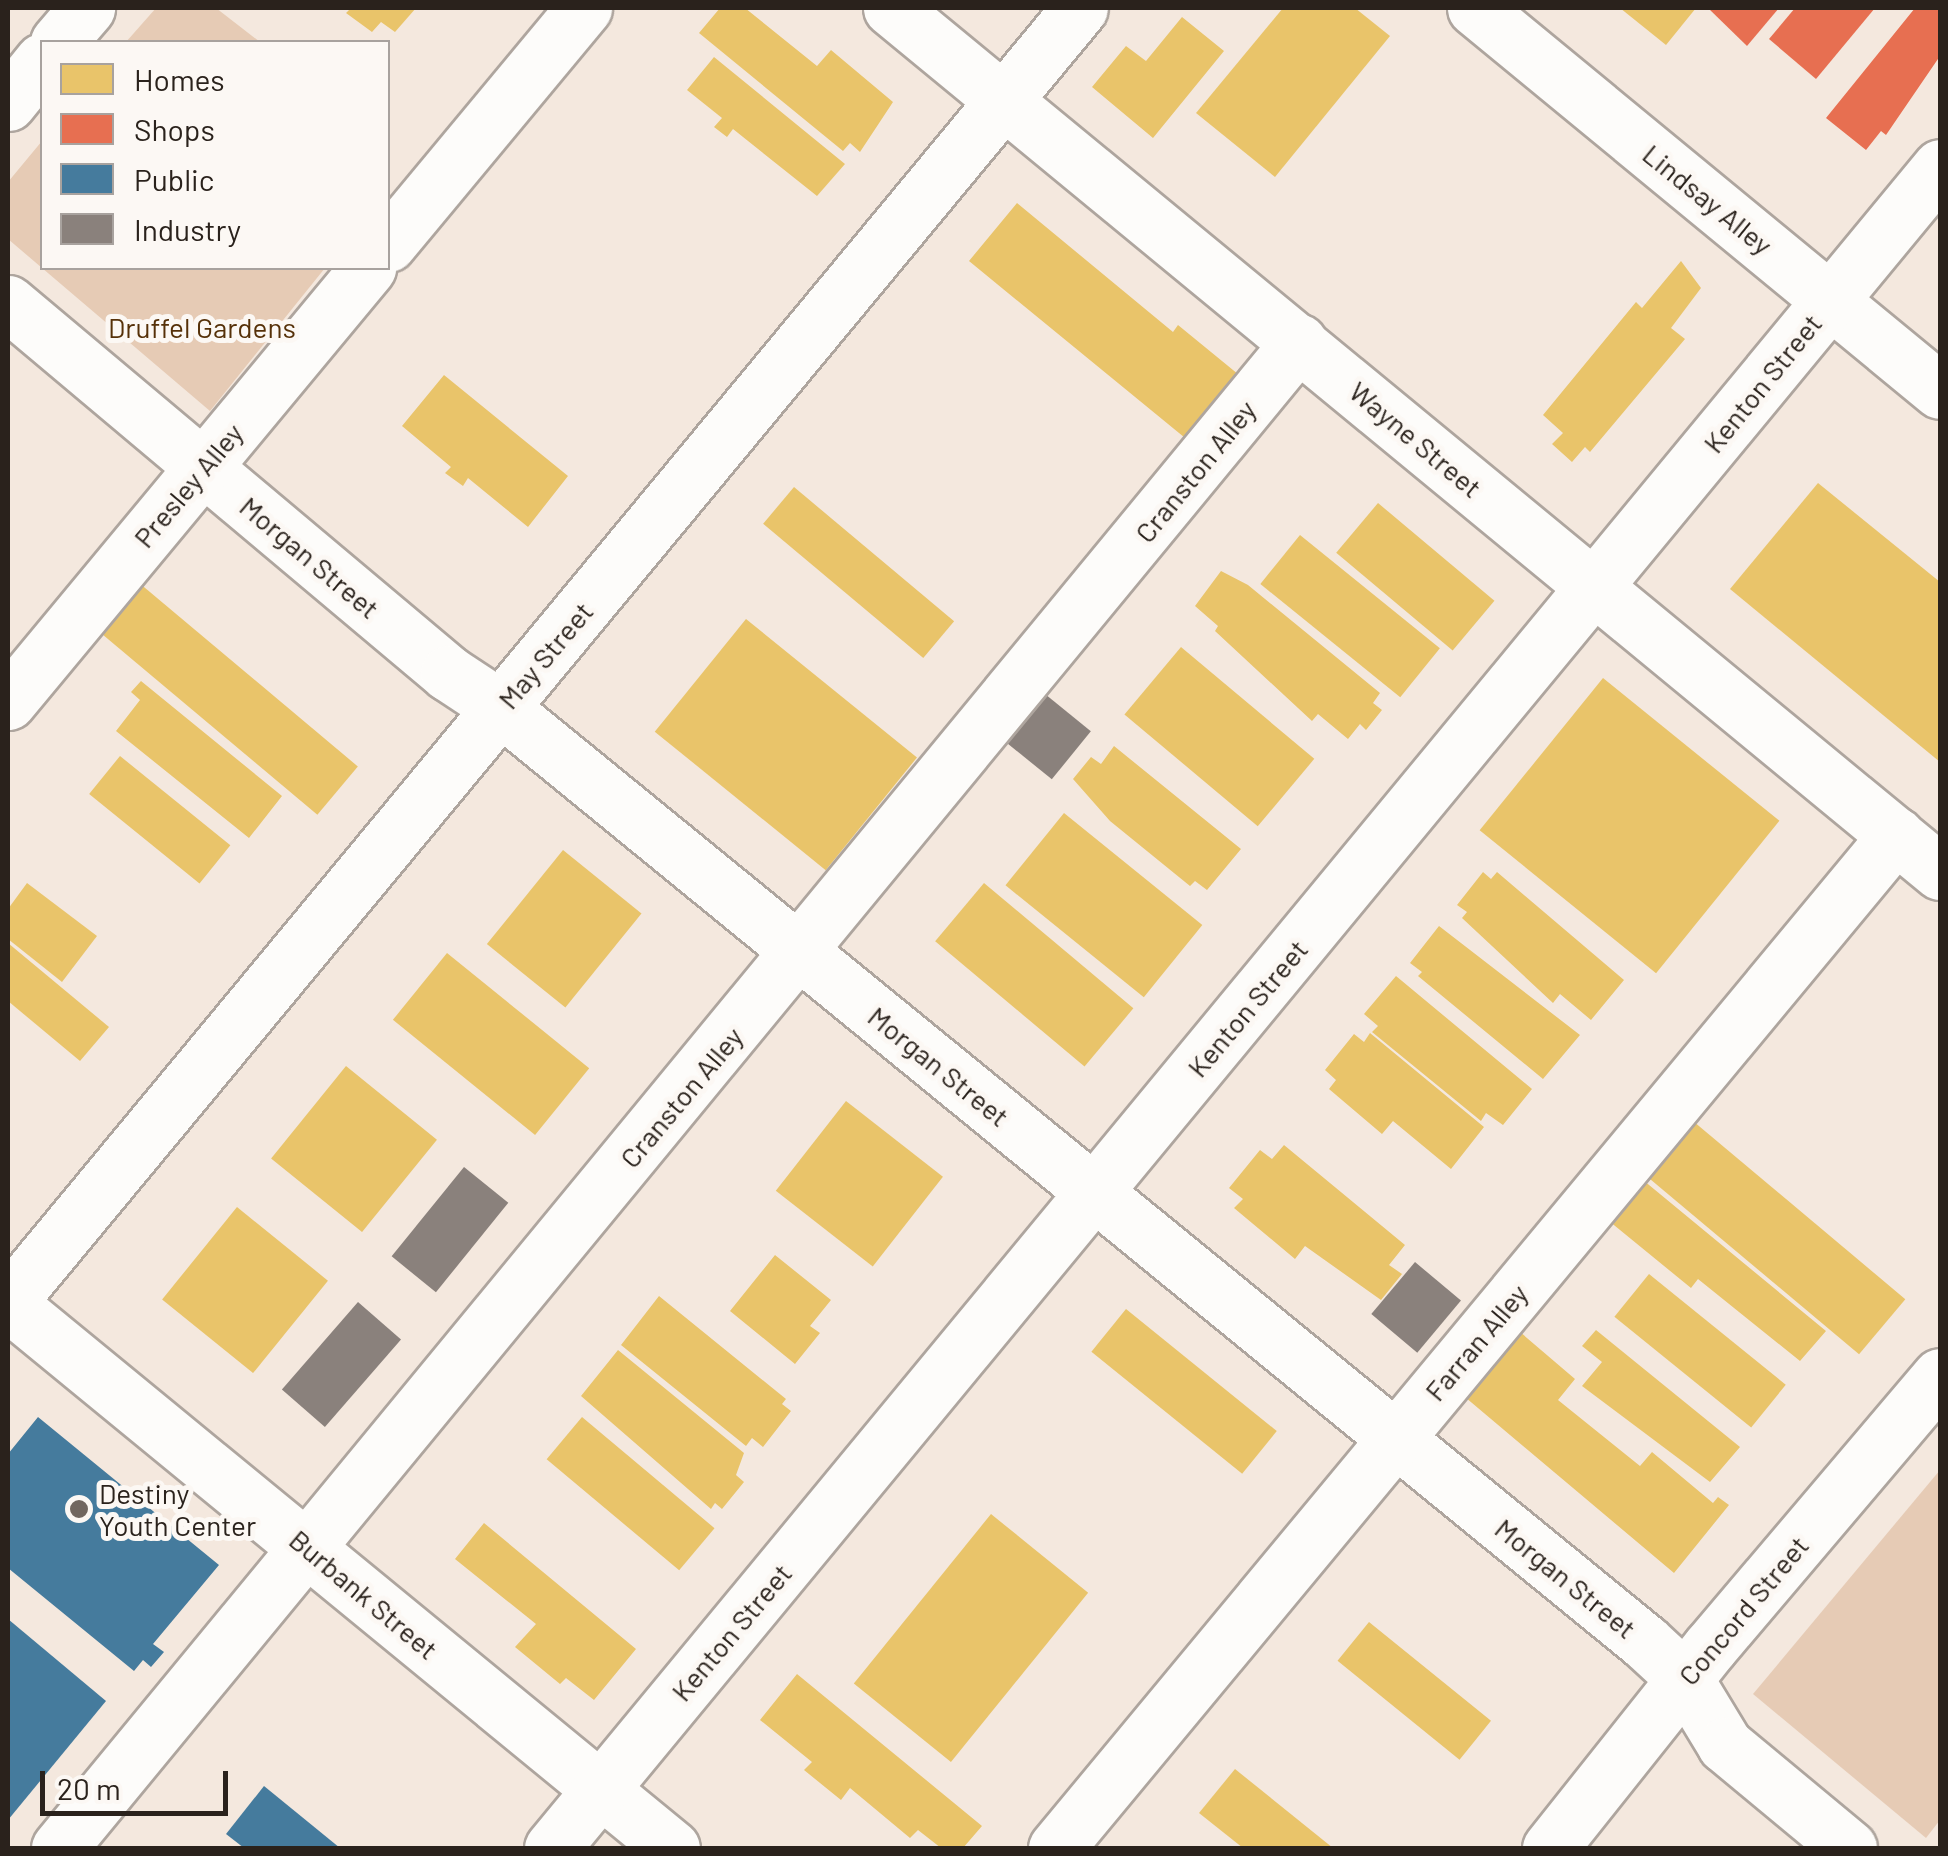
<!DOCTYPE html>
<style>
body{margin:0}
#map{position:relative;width:1948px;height:1856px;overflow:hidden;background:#f4e8de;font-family:Barlow,sans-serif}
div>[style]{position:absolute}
.green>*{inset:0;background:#e6cbb5}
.homes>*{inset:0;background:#e9c46a;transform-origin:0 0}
.shops>*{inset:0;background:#e76f51}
.public>*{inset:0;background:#457b9d}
.industry>*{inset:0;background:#8a817c;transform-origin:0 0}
.roads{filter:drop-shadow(2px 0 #aea59e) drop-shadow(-2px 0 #aea59e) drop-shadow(0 2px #aea59e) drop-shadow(0 -2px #aea59e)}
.minor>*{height:55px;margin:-27.5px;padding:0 27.5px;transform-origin:27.5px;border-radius:27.5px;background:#fdfcfa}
.dots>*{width:28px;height:28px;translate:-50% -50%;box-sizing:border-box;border:5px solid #fcf8f4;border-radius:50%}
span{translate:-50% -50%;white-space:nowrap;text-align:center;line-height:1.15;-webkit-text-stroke:10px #fcf8f4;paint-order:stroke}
.street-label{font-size:28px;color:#2a221c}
.park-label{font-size:28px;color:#563109}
.poi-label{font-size:28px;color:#2a221c}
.left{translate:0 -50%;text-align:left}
.frame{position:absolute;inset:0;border:10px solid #2a221c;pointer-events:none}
.legend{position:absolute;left:40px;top:40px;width:350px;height:230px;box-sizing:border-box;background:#fcf8f4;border:2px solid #a8a29e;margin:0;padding:12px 18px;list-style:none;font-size:30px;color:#2a221c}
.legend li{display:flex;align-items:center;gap:20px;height:50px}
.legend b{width:50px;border:2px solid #a8a29e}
.scale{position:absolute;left:40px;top:1771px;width:188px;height:45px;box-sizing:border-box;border:5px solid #2a221c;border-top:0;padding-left:12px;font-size:30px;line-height:35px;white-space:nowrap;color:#2a221c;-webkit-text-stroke:8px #fcf8f4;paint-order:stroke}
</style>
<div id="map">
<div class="green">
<i style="clip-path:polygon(156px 8px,216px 8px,260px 42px,126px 42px)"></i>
<i style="clip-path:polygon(42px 141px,42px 268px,325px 268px,210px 411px,8px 239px,8px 182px)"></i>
<i style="clip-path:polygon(1940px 1470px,1940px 1820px,1926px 1838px,1753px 1694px)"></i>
</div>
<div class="homes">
<i style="clip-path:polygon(351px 8px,416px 8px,395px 32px,381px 22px,372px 32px,346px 13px)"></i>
<i style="clip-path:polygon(720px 8px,745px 8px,817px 66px,831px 50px,893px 102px,860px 152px,850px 143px,843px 151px,699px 33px)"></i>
<i style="clip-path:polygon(1283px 8px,1355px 8px,1390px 36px,1275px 177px,1196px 113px)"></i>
<i style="clip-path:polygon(1620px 8px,1696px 8px,1666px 45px)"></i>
<i style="clip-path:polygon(1182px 17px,1224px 51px,1153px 138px,1092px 87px,1126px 46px,1146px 61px)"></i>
<i style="clip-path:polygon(714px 57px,845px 164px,817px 196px,733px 129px,727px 137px,714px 127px,722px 118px,687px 90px)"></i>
<i style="clip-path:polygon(1017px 203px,1173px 332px,1178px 325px,1244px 379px,1190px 442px,969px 261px)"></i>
<i style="clip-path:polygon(1681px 261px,1701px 288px,1671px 328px,1685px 339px,1590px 452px,1585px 447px,1572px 462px,1552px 444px,1563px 433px,1543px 415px,1636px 302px,1642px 308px)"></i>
<i style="clip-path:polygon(444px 375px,568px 476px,528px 527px,468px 478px,463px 486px,445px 473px,451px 467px,402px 426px)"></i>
<i style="clip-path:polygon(1818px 483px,1940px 582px,1940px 762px,1730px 589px)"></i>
<i style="left:794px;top:487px;width:209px;height:48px;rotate:40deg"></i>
<i style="left:1378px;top:503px;width:152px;height:65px;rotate:40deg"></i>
<i style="left:1300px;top:535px;width:180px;height:63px;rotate:39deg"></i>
<i style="clip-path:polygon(1221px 571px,1248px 585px,1380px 693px,1373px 703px,1382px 710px,1366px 730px,1360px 724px,1348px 739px,1318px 714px,1312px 721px,1215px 631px,1218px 626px,1195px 606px)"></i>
<i style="left:138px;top:582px;width:287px;height:63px;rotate:40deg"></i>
<i style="left:746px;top:619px;width:220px;height:145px;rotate:39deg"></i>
<i style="left:1181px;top:647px;width:174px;height:88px;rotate:40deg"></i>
<i style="left:1603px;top:678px;width:227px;height:196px;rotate:39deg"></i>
<i style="clip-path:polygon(141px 681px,282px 796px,249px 838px,116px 731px,140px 700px,131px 692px)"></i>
<i style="clip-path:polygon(1114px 746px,1241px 849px,1207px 890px,1195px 881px,1190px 886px,1110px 821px,1073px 779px,1091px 757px,1101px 764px)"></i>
<i style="left:120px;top:756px;width:142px;height:49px;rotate:39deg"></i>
<i style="left:1064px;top:813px;width:178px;height:93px;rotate:39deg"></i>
<i style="left:563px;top:850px;width:101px;height:121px;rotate:39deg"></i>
<i style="clip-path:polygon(1483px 872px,1491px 879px,1497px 872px,1624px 980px,1591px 1020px,1560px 994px,1553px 1003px,1462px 918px,1467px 912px,1457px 905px)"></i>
<i style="clip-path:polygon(27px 883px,97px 936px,62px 982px,8px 939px,8px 909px)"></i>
<i style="left:984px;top:883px;width:195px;height:76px;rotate:40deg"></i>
<i style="clip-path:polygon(1439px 926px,1580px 1035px,1543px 1079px,1418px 976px,1422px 972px,1410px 963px)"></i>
<i style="clip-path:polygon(8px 943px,109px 1027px,80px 1061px,8px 1001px)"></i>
<i style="left:447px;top:953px;width:183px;height:86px;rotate:39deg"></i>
<i style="clip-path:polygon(1396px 976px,1532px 1089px,1503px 1125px,1486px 1113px,1481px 1121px,1372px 1032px,1378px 1026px,1364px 1014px)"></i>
<i style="clip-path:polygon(1370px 1033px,1484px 1127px,1451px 1169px,1393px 1121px,1382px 1134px,1329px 1089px,1336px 1080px,1325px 1070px,1354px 1034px,1364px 1042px)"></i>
<i style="left:346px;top:1066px;width:117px;height:119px;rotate:39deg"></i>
<i style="left:846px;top:1101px;width:123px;height:114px;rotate:38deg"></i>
<i style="left:1687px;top:1116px;width:285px;height:72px;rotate:40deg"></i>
<i style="clip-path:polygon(1284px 1145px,1405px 1245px,1389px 1265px,1402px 1274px,1381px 1300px,1305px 1246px,1295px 1259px,1234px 1208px,1243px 1199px,1229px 1188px,1260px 1150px,1272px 1159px)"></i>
<i style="clip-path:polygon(1643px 1180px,1826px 1331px,1800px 1361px,1698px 1279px,1691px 1288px,1609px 1221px)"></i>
<i style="left:237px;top:1207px;width:117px;height:119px;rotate:39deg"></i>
<i style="clip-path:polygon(775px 1255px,831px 1300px,810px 1326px,820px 1333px,795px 1364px,730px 1311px)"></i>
<i style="left:1649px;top:1274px;width:176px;height:55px;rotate:39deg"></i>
<i style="clip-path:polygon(659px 1296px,786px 1399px,782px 1404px,791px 1411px,763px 1447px,752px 1438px,746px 1446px,621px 1345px)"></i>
<i style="left:1126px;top:1309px;width:194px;height:55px;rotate:39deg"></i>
<i style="clip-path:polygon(1513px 1326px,1575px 1379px,1558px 1400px,1640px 1466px,1652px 1452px,1713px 1503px,1718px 1497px,1729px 1505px,1674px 1573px,1459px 1392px)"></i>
<i style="clip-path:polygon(1596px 1330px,1740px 1447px,1710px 1482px,1582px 1386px,1602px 1362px,1582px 1346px)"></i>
<i style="clip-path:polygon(618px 1350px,744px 1453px,736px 1475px,744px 1482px,722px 1509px,715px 1503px,711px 1509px,581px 1396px)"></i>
<i style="left:582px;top:1417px;width:173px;height:55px;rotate:40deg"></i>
<i style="left:991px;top:1514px;width:125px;height:218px;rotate:39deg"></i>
<i style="clip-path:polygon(484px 1523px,636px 1649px,594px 1700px,566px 1678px,560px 1684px,515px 1647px,536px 1624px,455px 1559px)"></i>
<i style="left:1369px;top:1622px;width:157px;height:50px;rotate:39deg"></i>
<i style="clip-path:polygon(797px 1674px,982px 1826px,963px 1848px,941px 1848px,918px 1830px,910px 1838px,850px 1788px,841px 1800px,804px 1770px,812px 1762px,760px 1720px)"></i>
<i style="clip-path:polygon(1235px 1769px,1333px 1848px,1243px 1848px,1199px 1813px)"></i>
</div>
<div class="shops">
<i style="clip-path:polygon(1708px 8px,1779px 8px,1747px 46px)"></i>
<i style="clip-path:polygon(1795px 8px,1875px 8px,1816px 79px,1769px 39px)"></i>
<i style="clip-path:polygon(1915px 8px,1940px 8px,1940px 56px,1886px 135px,1881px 131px,1866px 150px,1826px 118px)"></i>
</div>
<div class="public">
<i style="clip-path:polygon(38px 1417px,219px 1565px,153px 1644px,164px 1652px,151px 1667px,143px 1660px,134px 1671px,8px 1568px,8px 1454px)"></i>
<i style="clip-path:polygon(8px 1619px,106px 1701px,8px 1820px)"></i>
<i style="clip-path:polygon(264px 1786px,340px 1848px,244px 1848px,226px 1834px)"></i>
</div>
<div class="industry">
<i style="left:1045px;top:694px;width:59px;height:62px;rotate:39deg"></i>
<i style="left:464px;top:1167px;width:57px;height:115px;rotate:39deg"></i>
<i style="left:1415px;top:1262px;width:60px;height:68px;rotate:40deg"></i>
<i style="left:358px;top:1302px;width:57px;height:116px;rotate:41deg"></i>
</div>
<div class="roads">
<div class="minor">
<i style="left:891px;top:8px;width:1359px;rotate:39.48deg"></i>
<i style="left:1475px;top:8px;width:602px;rotate:39.48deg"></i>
<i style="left:58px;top:42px;width:45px;rotate:-49.5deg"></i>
<i style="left:8px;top:103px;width:54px;rotate:-51deg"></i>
<i style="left:388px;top:244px;width:307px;rotate:-50.3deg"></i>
<i style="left:8px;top:303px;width:575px;rotate:40.06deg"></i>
<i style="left:448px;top:673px;width:64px;rotate:33.4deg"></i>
<i style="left:501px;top:708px;width:1477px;rotate:39.23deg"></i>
<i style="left:1645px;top:1642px;width:54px;rotate:42.8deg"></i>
<i style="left:1685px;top:1679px;width:77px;rotate:58.8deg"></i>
<i style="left:1725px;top:1745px;width:161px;rotate:39.7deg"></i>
<i style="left:8px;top:702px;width:564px;rotate:-50.32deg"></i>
<i style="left:8px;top:1302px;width:1680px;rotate:-50.36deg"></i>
<i style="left:8px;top:1303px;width:859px;rotate:39.38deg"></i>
<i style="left:59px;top:1848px;width:1951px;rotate:-50.53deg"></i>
<i style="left:552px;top:1848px;width:2180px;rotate:-50.45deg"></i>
<i style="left:1056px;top:1848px;width:1316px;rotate:-50.33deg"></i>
<i style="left:1550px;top:1848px;width:257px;rotate:-51.5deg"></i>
<i style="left:1710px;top:1647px;width:355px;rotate:-49.7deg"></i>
</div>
</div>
<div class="dots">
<i style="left:79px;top:1509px;background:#716760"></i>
</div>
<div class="street-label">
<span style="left:1708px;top:199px;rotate:39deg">Lindsay Alley</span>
<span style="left:1762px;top:383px;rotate:-51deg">Kenton Street</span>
<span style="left:1416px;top:439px;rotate:40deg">Wayne Street</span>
<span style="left:1195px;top:471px;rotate:-51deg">Cranston Alley</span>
<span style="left:188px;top:485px;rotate:-50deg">Presley Alley</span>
<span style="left:310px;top:557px;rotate:40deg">Morgan Street</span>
<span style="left:545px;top:655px;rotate:-50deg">May Street</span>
<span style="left:1247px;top:1008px;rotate:-50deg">Kenton Street</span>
<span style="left:939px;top:1066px;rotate:39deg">Morgan Street</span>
<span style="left:681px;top:1097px;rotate:-50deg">Cranston Alley</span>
<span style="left:1476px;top:1342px;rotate:-50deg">Farran Alley</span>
<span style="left:1566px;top:1578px;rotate:39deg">Morgan Street</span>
<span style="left:364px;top:1594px;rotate:40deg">Burbank Street</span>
<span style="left:1743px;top:1610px;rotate:-50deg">Concord Street</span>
<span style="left:731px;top:1632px;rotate:-50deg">Kenton Street</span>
</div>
<div class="park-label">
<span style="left:202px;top:327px">Druffel Gardens</span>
</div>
<div class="poi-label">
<span class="left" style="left:99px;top:1509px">Destiny<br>Youth Center</span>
</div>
<div class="frame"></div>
<ul class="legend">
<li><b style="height:28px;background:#e9c46a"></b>Homes</li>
<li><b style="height:28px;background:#e76f51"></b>Shops</li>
<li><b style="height:28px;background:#457b9d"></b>Public</li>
<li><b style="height:28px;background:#8a817c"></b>Industry</li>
</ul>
<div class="scale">20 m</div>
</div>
